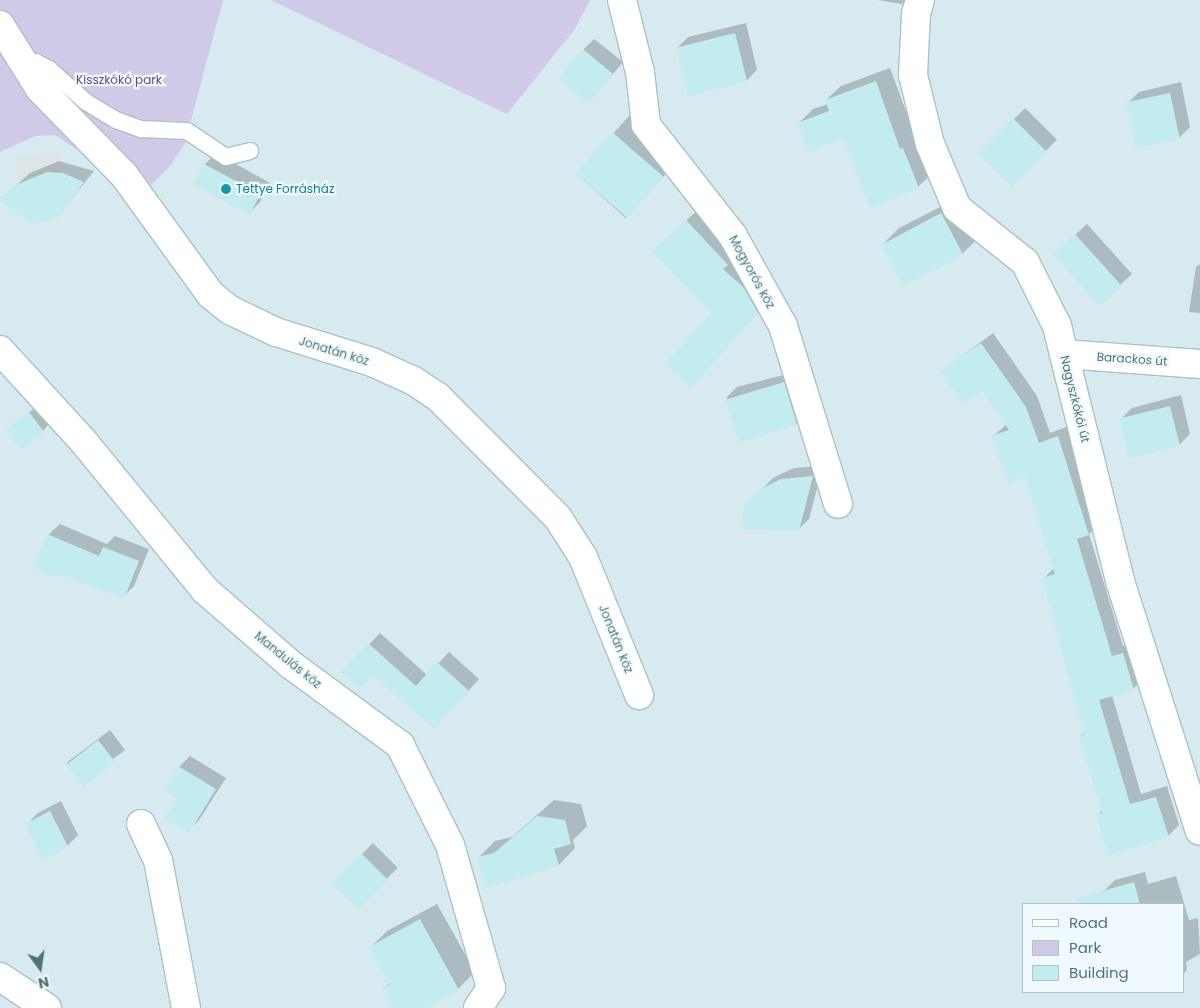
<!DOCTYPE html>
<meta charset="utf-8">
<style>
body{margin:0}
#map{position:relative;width:1200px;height:1008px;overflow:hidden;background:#eaf6fb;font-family:Poppins,sans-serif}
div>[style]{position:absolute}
.residential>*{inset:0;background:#d6eaef}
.industrial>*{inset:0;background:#dce6e8}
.green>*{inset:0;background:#d1c9e8}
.shadow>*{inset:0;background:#0003;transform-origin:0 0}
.building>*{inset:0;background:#c3ecef;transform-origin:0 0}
.roads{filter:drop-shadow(1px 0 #a8c3c6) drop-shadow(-1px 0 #a8c3c6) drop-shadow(0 1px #a8c3c6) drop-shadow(0 -1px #a8c3c6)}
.lane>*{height:16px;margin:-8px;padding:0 8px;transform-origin:8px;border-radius:8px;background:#fff}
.street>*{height:28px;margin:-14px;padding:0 14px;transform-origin:14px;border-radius:14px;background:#fff}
.dots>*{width:14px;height:14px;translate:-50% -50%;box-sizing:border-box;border:2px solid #f0fafe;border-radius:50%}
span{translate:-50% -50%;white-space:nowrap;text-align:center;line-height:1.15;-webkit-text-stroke:4.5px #f0fafe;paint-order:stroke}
.park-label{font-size:12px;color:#624d85}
.culture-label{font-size:12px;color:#0d838f}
.left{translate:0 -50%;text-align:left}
.street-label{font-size:12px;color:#4f7475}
.legend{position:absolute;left:1022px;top:903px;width:162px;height:90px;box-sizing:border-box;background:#f0fafe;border:1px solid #b0c4c7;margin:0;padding:6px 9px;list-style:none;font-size:15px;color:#4f7475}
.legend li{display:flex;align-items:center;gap:10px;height:25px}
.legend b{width:25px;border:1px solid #b0c4c7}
.north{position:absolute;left:15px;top:943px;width:50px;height:50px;-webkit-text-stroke:4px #f0fafe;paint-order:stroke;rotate:166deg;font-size:14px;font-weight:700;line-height:20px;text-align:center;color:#4f7475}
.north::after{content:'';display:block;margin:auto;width:18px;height:22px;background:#4f7475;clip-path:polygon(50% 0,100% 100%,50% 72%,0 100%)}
</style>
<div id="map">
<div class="residential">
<i style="clip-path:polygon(evenodd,0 0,1200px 0,1200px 1008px,0 1008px,0 0,1024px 904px,1184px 904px,1184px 992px,1024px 992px,1024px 904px)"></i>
</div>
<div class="industrial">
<i style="clip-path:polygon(59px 150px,63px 173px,34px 175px,18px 184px,14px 158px)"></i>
</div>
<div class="green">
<i style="clip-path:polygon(0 0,223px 0,185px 143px,170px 166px,150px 186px,133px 186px,55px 135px,35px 136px,0 152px)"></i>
<i style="clip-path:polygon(271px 0,590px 0,574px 30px,507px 114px)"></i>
</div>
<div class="shadow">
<i style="clip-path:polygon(878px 0,906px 0,902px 4px)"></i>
<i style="clip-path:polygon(746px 23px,757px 70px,746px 81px,677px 48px,688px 37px)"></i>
<i style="clip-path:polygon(594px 39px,623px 62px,590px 101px,583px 50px)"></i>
<i style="clip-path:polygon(890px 68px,915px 136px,932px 173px,918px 187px,844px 137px,799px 123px,813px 109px,828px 104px,826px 100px,841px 86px)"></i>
<i style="clip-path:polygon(1181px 82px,1190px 127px,1179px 138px,1128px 103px,1139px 92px)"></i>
<i style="left:1025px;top:108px;width:45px;height:64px;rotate:45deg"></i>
<i style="left:629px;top:116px;width:66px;height:78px;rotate:42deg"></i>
<i style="clip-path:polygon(216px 153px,270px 183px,260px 202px,249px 213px,205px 164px)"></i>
<i style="clip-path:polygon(59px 161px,94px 171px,58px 216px,1px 199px,30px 173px)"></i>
<i style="clip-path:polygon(958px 198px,978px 238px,962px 254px,882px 245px,899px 228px)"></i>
<i style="clip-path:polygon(701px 207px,771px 298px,691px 386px,712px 313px,668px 237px)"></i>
<i style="clip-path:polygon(1087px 224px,1132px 274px,1100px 303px,1066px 243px)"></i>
<i style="clip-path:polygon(1200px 264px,1200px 313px,1189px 312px,1196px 267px)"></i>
<i style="clip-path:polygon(993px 333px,1037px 396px,1050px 433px,1069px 426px,1100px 523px,1089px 534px,1123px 646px,1134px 643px,1144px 677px,1133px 689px,1112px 695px,1141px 794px,1167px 786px,1179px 825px,1168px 836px,1098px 815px,1102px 810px,1080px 737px,1085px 732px,1043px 579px,1054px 568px,1026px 475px,992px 437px,1007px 424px,982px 389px,942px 371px)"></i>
<i style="clip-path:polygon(795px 372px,808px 413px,797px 424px,726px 398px,737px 387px)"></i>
<i style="clip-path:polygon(1181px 395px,1190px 434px,1179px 445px,1121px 419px,1132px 408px)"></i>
<i style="clip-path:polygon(35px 408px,48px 425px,43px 431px,12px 425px)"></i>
<i style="clip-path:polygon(823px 466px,809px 519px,798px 530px,746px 505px,773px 478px,794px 468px)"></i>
<i style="clip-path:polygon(60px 524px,107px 544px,115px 536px,149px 549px,134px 586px,123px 597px,59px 572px,55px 576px,48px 535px)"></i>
<i style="clip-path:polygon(380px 633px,427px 675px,449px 652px,479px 679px,445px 717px,374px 674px,343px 672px)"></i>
<i style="left:110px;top:730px;width:25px;height:54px;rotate:53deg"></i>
<i style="clip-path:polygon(190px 756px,226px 778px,199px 820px,188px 831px,178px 797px,179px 767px)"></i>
<i style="clip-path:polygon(554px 800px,581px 804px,587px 826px,573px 840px,575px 848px,559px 865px,478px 858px,495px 841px,512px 837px)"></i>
<i style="clip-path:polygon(61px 801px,78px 835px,67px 846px,27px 824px,38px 813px)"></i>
<i style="left:373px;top:843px;width:35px;height:57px;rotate:45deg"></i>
<i style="clip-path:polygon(1145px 872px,1148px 884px,1176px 876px,1189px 920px,1198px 918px,1200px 954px,1186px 962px,1187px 970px,1184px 973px,1184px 904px,1108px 904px,1104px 891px,1115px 880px)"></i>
<i style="clip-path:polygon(437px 904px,475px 972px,458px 989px,423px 1008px,395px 1008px,384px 988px,390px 982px,371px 947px,387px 931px)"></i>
</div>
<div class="building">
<i style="left:735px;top:33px;width:50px;height:61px;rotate:76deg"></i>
<i style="left:583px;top:49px;width:39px;height:38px;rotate:40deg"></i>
<i style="clip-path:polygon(876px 81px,900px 149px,903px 148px,919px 188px,870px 208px,843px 139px,808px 152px,797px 123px,829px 111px,825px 100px)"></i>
<i style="left:1170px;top:93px;width:47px;height:45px;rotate:78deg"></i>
<i style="left:1013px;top:118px;width:48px;height:50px;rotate:45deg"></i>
<i style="left:612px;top:132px;width:68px;height:55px;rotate:41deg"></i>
<i style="left:204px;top:164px;width:64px;height:23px;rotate:28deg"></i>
<i style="clip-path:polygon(47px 172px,63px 173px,84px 182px,59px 217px,32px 224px,0 200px,18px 184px)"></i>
<i style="left:941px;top:213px;width:47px;height:68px;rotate:62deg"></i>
<i style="clip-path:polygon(686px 220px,728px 265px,723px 269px,744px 288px,758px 313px,691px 388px,665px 364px,711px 313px,652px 251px)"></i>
<i style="left:1075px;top:234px;width:70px;height:30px;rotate:48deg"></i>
<i style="clip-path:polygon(981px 343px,1026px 407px,1039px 443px,1058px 436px,1089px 535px,1077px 539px,1112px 656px,1123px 653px,1134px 690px,1099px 700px,1130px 804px,1156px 797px,1169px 837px,1108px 855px,1096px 814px,1102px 813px,1079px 736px,1084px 735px,1042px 578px,1055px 574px,1025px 477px,1008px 483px,991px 436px,1009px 430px,982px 391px,963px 404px,940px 371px)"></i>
<i style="left:784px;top:382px;width:45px;height:61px;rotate:73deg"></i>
<i style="left:1170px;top:406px;width:41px;height:52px;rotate:76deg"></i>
<i style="left:29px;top:412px;width:25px;height:29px;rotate:53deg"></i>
<i style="clip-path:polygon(813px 476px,799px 531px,740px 529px,745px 504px,761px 489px,781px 479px)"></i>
<i style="clip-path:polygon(47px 534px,99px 556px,103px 547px,139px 561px,124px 599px,57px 573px,56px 577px,33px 568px)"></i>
<i style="clip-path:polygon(368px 643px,416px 686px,437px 662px,469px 691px,434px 729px,373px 675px,360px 689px,341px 672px)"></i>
<i style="left:98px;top:740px;width:28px;height:40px;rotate:52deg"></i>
<i style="clip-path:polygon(178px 766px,216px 789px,189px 833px,164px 818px,177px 798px,164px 790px)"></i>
<i style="left:50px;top:811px;width:40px;height:28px;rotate:63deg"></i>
<i style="clip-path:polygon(537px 816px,565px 820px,571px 844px,554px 849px,559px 866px,486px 888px,477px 857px,494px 853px)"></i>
<i style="left:361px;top:853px;width:38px;height:42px;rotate:45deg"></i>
<i style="clip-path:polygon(1134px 882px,1140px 904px,1078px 904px,1077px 898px)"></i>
<i style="clip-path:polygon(420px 919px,459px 990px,426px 1008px,394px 1008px,382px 988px,390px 984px,369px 947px)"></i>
</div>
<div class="roads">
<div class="lane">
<i style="left:23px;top:61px;width:13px;rotate:4deg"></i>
<i style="left:36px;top:62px;width:15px;rotate:28deg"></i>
<i style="left:49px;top:69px;width:50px;rotate:41.7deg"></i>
<i style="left:86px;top:102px;width:35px;rotate:31deg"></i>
<i style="left:116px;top:120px;width:27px;rotate:20deg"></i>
<i style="left:141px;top:129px;width:46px;rotate:2.5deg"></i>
<i style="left:187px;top:131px;width:47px;rotate:33.7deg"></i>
<i style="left:226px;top:157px;width:25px;rotate:-14deg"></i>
</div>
<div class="street">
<i style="left:622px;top:0;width:74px;rotate:76deg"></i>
<i style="left:640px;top:72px;width:53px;rotate:83.5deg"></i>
<i style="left:646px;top:125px;width:141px;rotate:51.9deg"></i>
<i style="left:733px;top:236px;width:103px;rotate:60.9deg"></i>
<i style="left:783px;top:326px;width:186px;rotate:72.8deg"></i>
<i style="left:920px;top:0;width:15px;rotate:106deg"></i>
<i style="left:916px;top:14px;width:61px;rotate:92.8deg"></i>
<i style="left:913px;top:75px;width:71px;rotate:76.2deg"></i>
<i style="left:930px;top:144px;width:69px;rotate:67.1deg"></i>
<i style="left:957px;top:208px;width:87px;rotate:38.5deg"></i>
<i style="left:1025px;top:262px;width:72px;rotate:63.4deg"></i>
<i style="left:1057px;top:326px;width:263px;rotate:76.1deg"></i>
<i style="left:1120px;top:581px;width:262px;rotate:72.3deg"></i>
<i style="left:0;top:25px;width:75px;rotate:58deg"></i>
<i style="left:40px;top:89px;width:120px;rotate:45.7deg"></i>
<i style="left:124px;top:175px;width:147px;rotate:54.1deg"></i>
<i style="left:210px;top:294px;width:26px;rotate:39deg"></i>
<i style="left:230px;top:310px;width:51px;rotate:25.6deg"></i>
<i style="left:276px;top:332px;width:101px;rotate:17.4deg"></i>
<i style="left:372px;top:362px;width:46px;rotate:24.3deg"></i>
<i style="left:414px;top:381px;width:29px;rotate:34deg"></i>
<i style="left:438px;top:397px;width:170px;rotate:45.2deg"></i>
<i style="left:558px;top:518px;width:46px;rotate:57.3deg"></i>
<i style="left:583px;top:557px;width:149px;rotate:67.9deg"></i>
<i style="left:0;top:350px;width:123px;rotate:47.6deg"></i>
<i style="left:83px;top:441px;width:193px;rotate:50.7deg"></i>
<i style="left:205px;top:590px;width:113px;rotate:41deg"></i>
<i style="left:290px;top:664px;width:137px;rotate:36.4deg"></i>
<i style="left:400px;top:745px;width:112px;rotate:63.4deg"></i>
<i style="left:450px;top:845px;width:149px;rotate:74deg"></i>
<i style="left:491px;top:988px;width:24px;rotate:123deg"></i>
<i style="left:1064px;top:354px;width:136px;rotate:4.2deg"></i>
<i style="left:141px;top:824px;width:40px;rotate:65deg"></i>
<i style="left:158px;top:860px;width:151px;rotate:79.3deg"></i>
<i style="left:0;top:977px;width:56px;rotate:33.4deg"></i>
</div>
</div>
<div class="dots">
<i style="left:226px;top:189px;background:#0f9aa8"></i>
</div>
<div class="park-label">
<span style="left:119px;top:80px">Kisszkókó park</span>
</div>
<div class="culture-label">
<span class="left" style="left:236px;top:189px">Tettye Forrásház</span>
</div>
<div class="street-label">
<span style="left:752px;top:272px;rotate:61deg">Mogyorós köz</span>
<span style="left:334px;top:351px;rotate:17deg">Jonatán köz</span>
<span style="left:1132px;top:359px;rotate:4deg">Barackos út</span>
<span style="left:1075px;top:399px;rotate:76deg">Nagyszkókói út</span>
<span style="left:616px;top:639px;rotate:68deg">Jonatán köz</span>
<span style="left:288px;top:660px;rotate:39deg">Mandulás köz</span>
</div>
<ul class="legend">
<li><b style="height:6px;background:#fff"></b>Road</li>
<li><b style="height:14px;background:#d1c9e8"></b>Park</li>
<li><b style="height:14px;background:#c3ecef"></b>Building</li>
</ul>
<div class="north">N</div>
</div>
